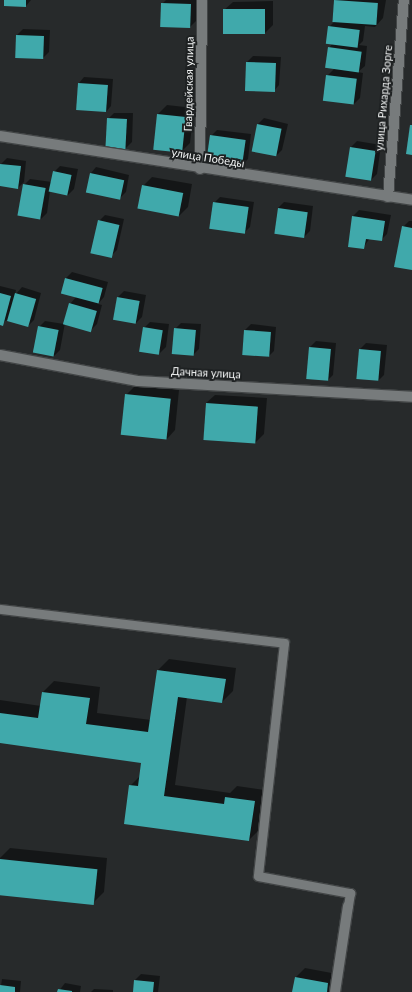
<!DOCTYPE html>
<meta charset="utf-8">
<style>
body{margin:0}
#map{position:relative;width:412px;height:992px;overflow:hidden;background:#272a2b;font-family:Lato,sans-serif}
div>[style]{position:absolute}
.shadow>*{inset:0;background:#0007}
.building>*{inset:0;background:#40a9ab;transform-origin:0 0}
.roads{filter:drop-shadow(1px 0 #424546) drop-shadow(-1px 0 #424546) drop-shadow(0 1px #424546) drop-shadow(0 -1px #424546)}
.service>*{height:9px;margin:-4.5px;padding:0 4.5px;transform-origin:4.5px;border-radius:4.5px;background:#777b7c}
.minor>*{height:10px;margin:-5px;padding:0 5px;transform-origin:5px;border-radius:5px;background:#777b7c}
span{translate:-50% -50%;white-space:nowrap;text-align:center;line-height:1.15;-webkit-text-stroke:4px #1e2122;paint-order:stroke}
.street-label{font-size:11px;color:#f3f5f5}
</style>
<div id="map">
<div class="shadow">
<i style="clip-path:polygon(5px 0,31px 0,26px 6px)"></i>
<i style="clip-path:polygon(166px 0,197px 0,196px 21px,190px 27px,162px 4px)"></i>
<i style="clip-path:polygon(335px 0,386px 0,383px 18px,375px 27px,365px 26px,363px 41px,359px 45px,367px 46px,365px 66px,358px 72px,363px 73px,360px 98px,354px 104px,327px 76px,334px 69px,329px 48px,333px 43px,329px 27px,334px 22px)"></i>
<i style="clip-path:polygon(273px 1px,273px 25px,265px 33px,224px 10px,233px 2px)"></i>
<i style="clip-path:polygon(23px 29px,50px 30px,49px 52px,43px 58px,17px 35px)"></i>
<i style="clip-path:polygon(253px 56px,281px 57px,279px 85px,274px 91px,246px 90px,247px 62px)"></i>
<i style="clip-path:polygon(84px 77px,113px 79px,111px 106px,106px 112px,79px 83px)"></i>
<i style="clip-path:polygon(167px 105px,194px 108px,190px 143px,181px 152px,154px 149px,158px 114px)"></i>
<i style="clip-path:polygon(114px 113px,133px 113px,132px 142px,126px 148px,108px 119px)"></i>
<i style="clip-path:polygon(264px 118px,288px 124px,282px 150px,276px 156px,258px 124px)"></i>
<i style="clip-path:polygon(217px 130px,251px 134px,248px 159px,242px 165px,211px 136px)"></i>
<i style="clip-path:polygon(357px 141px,381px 145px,377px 174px,371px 180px,351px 147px)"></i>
<i style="clip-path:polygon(7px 158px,26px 161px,24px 182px,18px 188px,0 185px,1px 164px)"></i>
<i style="clip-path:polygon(60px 166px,78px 169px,74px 189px,68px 195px,50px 191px,47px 213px,41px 219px,24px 185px,30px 179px,52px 182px,54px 172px)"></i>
<i style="clip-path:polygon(96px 167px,129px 175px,126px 192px,120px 198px,91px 173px)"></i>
<i style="clip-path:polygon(152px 177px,192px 184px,188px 207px,179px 216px,143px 186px)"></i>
<i style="clip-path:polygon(220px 197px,254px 202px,250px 227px,244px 233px,214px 203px)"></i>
<i style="clip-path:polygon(284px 202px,313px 206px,310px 231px,304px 237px,278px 208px)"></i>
<i style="clip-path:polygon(359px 210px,391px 215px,387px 234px,381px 240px,370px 238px,363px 248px,353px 216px)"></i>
<i style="clip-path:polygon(105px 215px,124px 219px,117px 250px,111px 256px,99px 221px)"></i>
<i style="clip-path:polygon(409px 221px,412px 221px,412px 269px,403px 227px)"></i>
<i style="clip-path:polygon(72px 272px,108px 282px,104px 297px,98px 304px,102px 305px,97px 324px,91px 330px,65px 323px,60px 350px,54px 356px,39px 327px,45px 321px,64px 324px,70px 304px,76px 297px,66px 278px)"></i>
<i style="clip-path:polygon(0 286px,16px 290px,15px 295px,22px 287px,41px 293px,34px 320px,28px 326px,7px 320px,0 324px)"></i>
<i style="clip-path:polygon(124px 291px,146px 295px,142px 317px,136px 323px,118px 297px)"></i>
<i style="clip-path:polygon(150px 322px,169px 324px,166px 347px,160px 353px,144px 328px)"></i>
<i style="clip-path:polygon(181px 323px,201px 324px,199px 349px,193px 355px,175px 329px)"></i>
<i style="clip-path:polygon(251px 324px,276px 327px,274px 351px,268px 357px,245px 330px)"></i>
<i style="clip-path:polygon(316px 341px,336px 343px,333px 375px,327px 381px,310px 347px)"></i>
<i style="clip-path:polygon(366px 343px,387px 345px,384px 375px,378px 381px,360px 349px)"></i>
<i style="clip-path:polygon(135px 386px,179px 390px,175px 430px,167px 439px,126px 395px)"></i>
<i style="clip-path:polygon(215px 395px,267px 398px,264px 434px,255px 443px,206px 403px)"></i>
<i style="clip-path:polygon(169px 659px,236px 668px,233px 691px,222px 702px,187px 697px,175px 785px,230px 793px,237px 786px,265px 790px,260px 829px,249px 840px,130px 786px,141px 775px,142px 762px,0 742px,0 700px,41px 706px,43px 692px,54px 681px,100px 687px,97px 713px,151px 720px,158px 670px)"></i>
<i style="clip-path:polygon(10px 848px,107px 858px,104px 892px,93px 903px,0 894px,0 858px)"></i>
<i style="clip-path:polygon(305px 968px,337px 974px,333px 992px,293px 992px,296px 977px)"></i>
<i style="clip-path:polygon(141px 974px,160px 976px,158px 992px,134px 992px,135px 980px)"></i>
<i style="clip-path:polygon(2px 979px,21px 981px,20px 992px,0 992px)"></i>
<i style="clip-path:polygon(65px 983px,81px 986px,80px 992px,58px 992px)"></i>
<i style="clip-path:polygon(94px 989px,113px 990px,113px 992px,91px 992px)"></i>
</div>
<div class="building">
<i style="clip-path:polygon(4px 0,26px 0,26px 7px,4px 6px)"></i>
<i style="left:334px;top:0;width:44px;height:22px;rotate:4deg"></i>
<i style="left:161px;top:3px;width:30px;height:24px;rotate:2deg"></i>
<i style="left:265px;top:9px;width:25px;height:42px;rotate:90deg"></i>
<i style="left:328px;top:26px;width:32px;height:18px;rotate:7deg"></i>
<i style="left:16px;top:35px;width:28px;height:23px;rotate:2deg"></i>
<i style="left:328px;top:47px;width:34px;height:21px;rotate:8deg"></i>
<i style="left:246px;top:62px;width:30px;height:29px;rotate:2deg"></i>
<i style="left:326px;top:75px;width:31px;height:26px;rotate:7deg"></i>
<i style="left:78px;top:83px;width:30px;height:27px;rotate:4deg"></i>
<i style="left:157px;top:114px;width:29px;height:36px;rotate:6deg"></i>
<i style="left:107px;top:118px;width:20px;height:31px;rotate:3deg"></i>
<i style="left:257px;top:124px;width:25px;height:28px;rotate:11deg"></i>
<i style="clip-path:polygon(410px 125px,412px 125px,412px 155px,406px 154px)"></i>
<i style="left:210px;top:135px;width:36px;height:26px;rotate:8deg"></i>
<i style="left:350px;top:147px;width:26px;height:30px;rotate:9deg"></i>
<i style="clip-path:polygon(0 164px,21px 166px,18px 189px,0 186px)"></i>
<i style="left:53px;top:171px;width:19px;height:21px;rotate:12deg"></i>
<i style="left:90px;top:173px;width:35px;height:20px;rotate:12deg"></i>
<i style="left:23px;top:184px;width:23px;height:32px;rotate:10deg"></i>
<i style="left:142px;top:185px;width:42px;height:24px;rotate:11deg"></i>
<i style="left:213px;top:202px;width:36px;height:27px;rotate:8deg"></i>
<i style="left:278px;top:208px;width:30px;height:26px;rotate:8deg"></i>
<i style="clip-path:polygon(352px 216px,385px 221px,382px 241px,366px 239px,364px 249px,348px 247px)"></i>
<i style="left:98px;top:220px;width:22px;height:34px;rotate:13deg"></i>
<i style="clip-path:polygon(402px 226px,412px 228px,412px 270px,394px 267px)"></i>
<i style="left:65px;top:278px;width:39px;height:16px;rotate:15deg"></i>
<i style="clip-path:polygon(0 293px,11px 296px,3px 326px,0 325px)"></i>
<i style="left:15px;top:293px;width:22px;height:29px;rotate:16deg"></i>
<i style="left:117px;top:297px;width:23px;height:23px;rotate:10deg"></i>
<i style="left:69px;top:303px;width:29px;height:22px;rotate:16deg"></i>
<i style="left:38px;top:326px;width:21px;height:27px;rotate:11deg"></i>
<i style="left:143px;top:327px;width:20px;height:25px;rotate:9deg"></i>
<i style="left:174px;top:328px;width:22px;height:26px;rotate:5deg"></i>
<i style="left:244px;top:330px;width:27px;height:25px;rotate:4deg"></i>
<i style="left:309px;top:347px;width:22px;height:32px;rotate:5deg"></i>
<i style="left:359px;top:349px;width:22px;height:30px;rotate:5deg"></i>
<i style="left:125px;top:394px;width:46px;height:41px;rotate:6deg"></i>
<i style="left:206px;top:403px;width:52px;height:37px;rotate:4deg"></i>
<i style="clip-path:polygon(157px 670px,226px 679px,222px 703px,178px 697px,164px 796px,224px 804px,225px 797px,255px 801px,249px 841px,124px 824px,129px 785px,138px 786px,141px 763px,0 743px,0 713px,38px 718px,42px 692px,90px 698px,86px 724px,148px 732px)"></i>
<i style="left:0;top:859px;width:98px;height:36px;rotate:6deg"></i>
<i style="clip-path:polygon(295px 977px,328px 983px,327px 992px,292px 992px)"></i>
<i style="clip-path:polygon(134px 980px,154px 982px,153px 992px,133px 992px)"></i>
<i style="clip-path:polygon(0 985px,15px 987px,15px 992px,0 992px)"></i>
<i style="clip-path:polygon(58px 989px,72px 991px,72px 992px,57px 992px)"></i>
</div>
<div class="roads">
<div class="service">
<i style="left:0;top:609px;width:286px;rotate:6.8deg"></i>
<i style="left:284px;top:643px;width:234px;rotate:96.4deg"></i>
<i style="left:258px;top:876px;width:94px;rotate:10.5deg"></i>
<i style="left:350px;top:893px;width:13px;rotate:99deg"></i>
</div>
<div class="minor">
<i style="left:0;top:136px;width:417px;rotate:8.8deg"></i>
<i style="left:200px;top:169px;width:169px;rotate:-89.3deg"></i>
<i style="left:388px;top:197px;width:198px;rotate:-85.4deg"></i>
<i style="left:0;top:355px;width:140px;rotate:10.7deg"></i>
<i style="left:138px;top:381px;width:274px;rotate:3.3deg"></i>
<i style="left:335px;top:992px;width:87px;rotate:-81.4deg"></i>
</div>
</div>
<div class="street-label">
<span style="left:189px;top:84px;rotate:-89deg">Гвардейская улица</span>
<span style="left:384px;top:98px;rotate:-85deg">улица Рихарда Зорге</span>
<span style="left:208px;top:158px;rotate:9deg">улица Победы</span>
<span style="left:206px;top:373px;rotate:3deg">Дачная улица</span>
</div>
</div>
